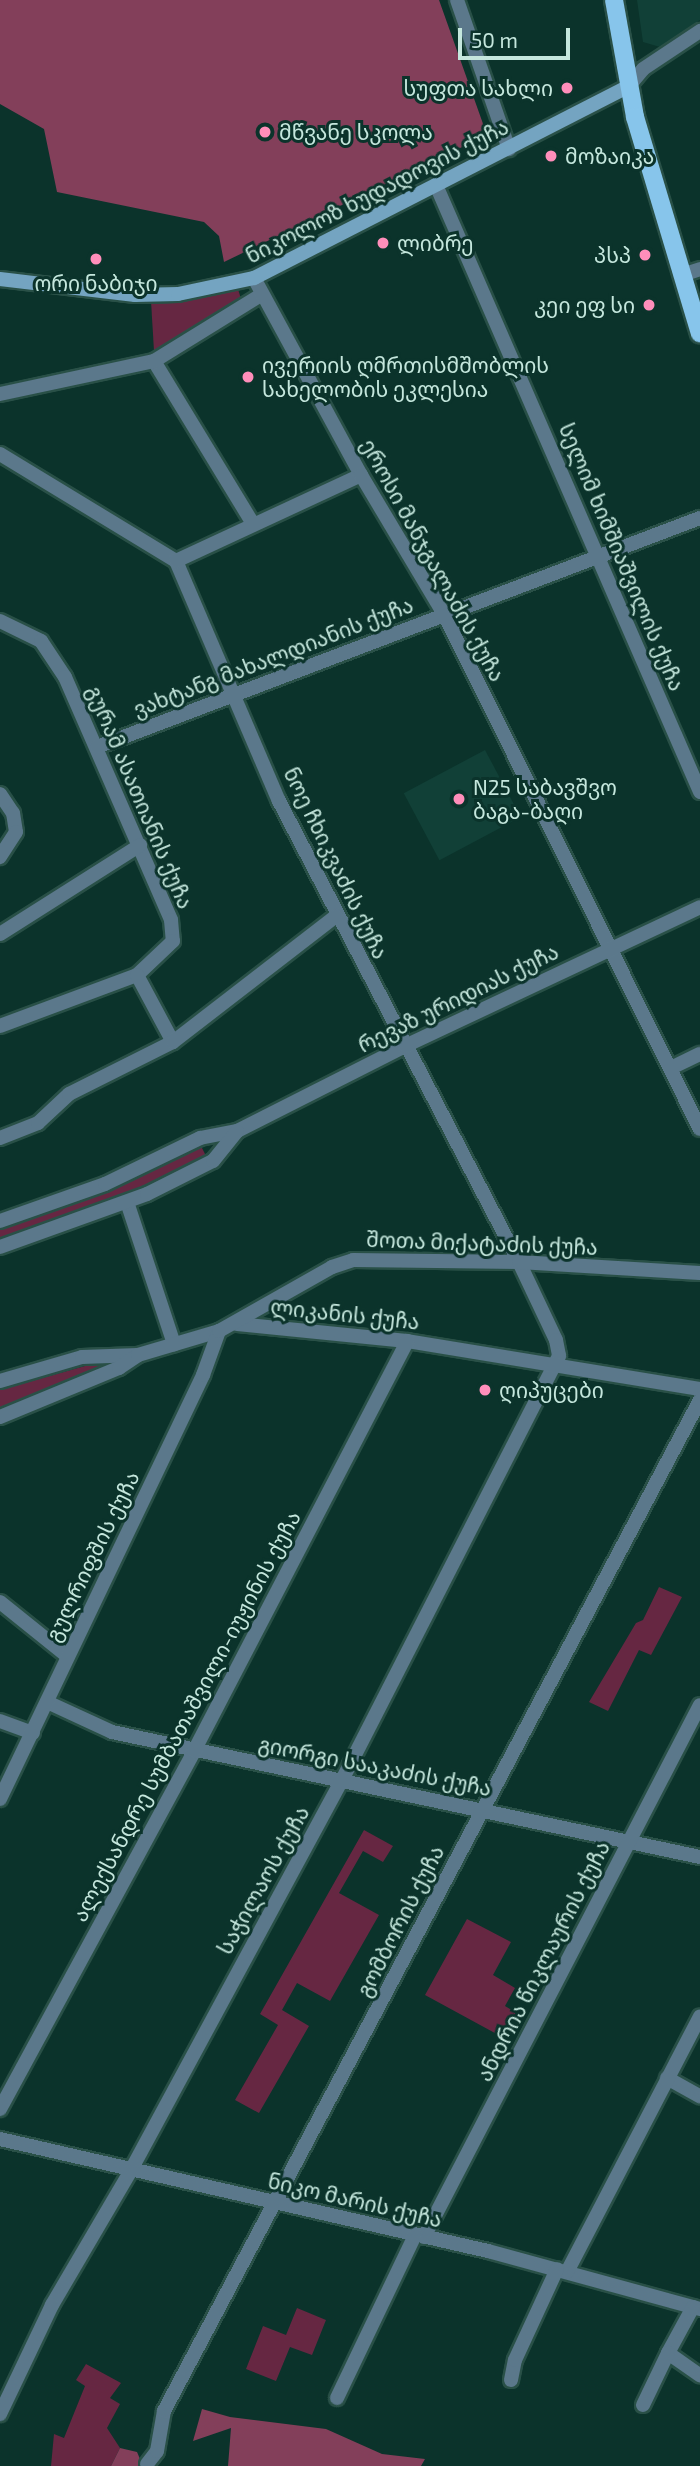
<!DOCTYPE html>
<meta charset="utf-8">
<style>
body{margin:0}
#map{position:relative;width:700px;height:2466px;overflow:hidden;background:#0b332b;font-family:"Exo 2","Noto Sans Georgian",sans-serif}
div>[style]{position:absolute}
.built>*{inset:0;background:#114037;transform-origin:0 0}
.green>*{inset:0;background:#662742}
.forest>*{inset:0;background:#833f5a}
.roads{filter:drop-shadow(2px 0 #295047) drop-shadow(-2px 0 #295047) drop-shadow(0 2px #295047) drop-shadow(0 -2px #295047)}
.minor>*{height:14px;margin:-7px;padding:0 7px;transform-origin:7px;border-radius:7px;background:#5b788b}
.tertiary>*{height:14px;margin:-7px;padding:0 7px;transform-origin:7px;border-radius:7px;background:#5b788b}
.secondary>*{height:14px;margin:-7px;padding:0 7px;transform-origin:7px;border-radius:7px;background:#74a4c1}
.primary>*{height:18px;margin:-9px;padding:0 9px;transform-origin:9px;border-radius:9px;background:#87c5eb}
.dots>*{width:19px;height:19px;translate:-50% -50%;box-sizing:border-box;border:4px solid #0b332b;border-radius:50%}
span{translate:-50% -50%;white-space:nowrap;text-align:center;line-height:1.15;-webkit-text-stroke:6px #0b332b;paint-order:stroke}
.poi-label{font-size:21px;color:#c5e7dd}
.right{translate:-100% -50%;text-align:right}
.left{translate:0 -50%;text-align:left}
.street-label{font-size:21px;color:#c5e7dd}
.scale{position:absolute;left:458px;top:28px;width:112px;height:32px;box-sizing:border-box;border:4px solid #c5e7dd;border-top:0;padding-left:9px;font-size:21px;line-height:24px;white-space:nowrap;color:#c5e7dd;-webkit-text-stroke:5px #0b332b;paint-order:stroke}
</style>
<div id="map">
<div class="built">
<i style="clip-path:polygon(637px 0,700px 0,700px 20px,660px 47px,643px 42px)"></i>
<i style="left:485px;top:750px;width:76px;height:92px;rotate:62deg"></i>
</div>
<div class="green">
<i style="clip-path:polygon(237px 286px,242px 302px,154px 351px,151px 301px)"></i>
<i style="clip-path:polygon(200px 1144px,207px 1158px,115px 1200px,0 1241px,0 1226px)"></i>
<i style="clip-path:polygon(113px 1358px,117px 1359px,109px 1367px,0 1409px,0 1390px)"></i>
<i style="clip-path:polygon(659px 1587px,682px 1597px,651px 1655px,639px 1650px,608px 1711px,589px 1702px,636px 1623px,643px 1620px)"></i>
<i style="clip-path:polygon(364px 1830px,393px 1846px,383px 1862px,363px 1851px,339px 1893px,379px 1915px,330px 2001px,297px 1983px,282px 2010px,309px 2026px,259px 2113px,235px 2100px,278px 2025px,260px 2014px)"></i>
<i style="clip-path:polygon(467px 1919px,511px 1942px,493px 1975px,515px 1988px,505px 2006px,518px 2014px,504px 2038px,425px 1995px)"></i>
<i style="clip-path:polygon(297px 2308px,326px 2320px,312px 2355px,290px 2347px,276px 2381px,246px 2369px,263px 2326px,286px 2335px)"></i>
<i style="clip-path:polygon(86px 2364px,121px 2383px,110px 2398px,120px 2404px,107px 2428px,120px 2448px,111px 2466px,51px 2466px,54px 2434px,64px 2438px,85px 2386px,76px 2380px)"></i>
</div>
<div class="forest">
<i style="clip-path:polygon(0 0,439px 0,487px 135px,224px 262px,219px 236px,204px 222px,57px 192px,44px 129px,0 104px)"></i>
<i style="clip-path:polygon(202px 2409px,230px 2417px,326px 2429px,382px 2454px,425px 2459px,421px 2466px,228px 2466px,231px 2428px,193px 2441px)"></i>
<i style="clip-path:polygon(120px 2448px,137px 2452px,143px 2466px,111px 2466px)"></i>
</div>
<div class="roads">
<div class="minor">
<i style="left:457px;top:0;width:158px;rotate:70.8deg"></i>
<i style="left:628px;top:87px;width:23px;rotate:-50deg"></i>
<i style="left:643px;top:69px;width:69px;rotate:-33.7deg"></i>
<i style="left:436px;top:185px;width:662px;rotate:66.49deg"></i>
<i style="left:682px;top:275px;width:19px;rotate:-18deg"></i>
<i style="left:154px;top:361px;width:191px;rotate:58.7deg"></i>
<i style="left:0;top:394px;width:157px;rotate:-12.1deg"></i>
<i style="left:154px;top:361px;width:126px;rotate:-31.7deg"></i>
<i style="left:0;top:454px;width:206px;rotate:31.3deg"></i>
<i style="left:176px;top:561px;width:261px;rotate:66.8deg"></i>
<i style="left:279px;top:801px;width:520px;rotate:62.5deg"></i>
<i style="left:519px;top:1262px;width:86px;rotate:64.6deg"></i>
<i style="left:556px;top:1340px;width:16px;rotate:79deg"></i>
<i style="left:559px;top:1356px;width:474px;rotate:117.1deg"></i>
<i style="left:343px;top:1778px;width:448px;rotate:118.4deg"></i>
<i style="left:130px;top:2172px;width:154px;rotate:120.4deg"></i>
<i style="left:52px;top:2305px;width:121px;rotate:115.5deg"></i>
<i style="left:176px;top:561px;width:204px;rotate:-24.9deg"></i>
<i style="left:0;top:621px;width:46px;rotate:26deg"></i>
<i style="left:41px;top:641px;width:43px;rotate:56.3deg"></i>
<i style="left:65px;top:677px;width:265px;rotate:66.4deg"></i>
<i style="left:171px;top:920px;width:21px;rotate:85deg"></i>
<i style="left:173px;top:941px;width:50px;rotate:136.6deg"></i>
<i style="left:137px;top:975px;width:146px;rotate:159.6deg"></i>
<i style="left:97px;top:747px;width:645px;rotate:-20.8deg"></i>
<i style="left:0;top:794px;width:23px;rotate:56deg"></i>
<i style="left:13px;top:813px;width:19px;rotate:81deg"></i>
<i style="left:16px;top:832px;width:30px;rotate:123deg"></i>
<i style="left:0;top:934px;width:166px;rotate:-32.4deg"></i>
<i style="left:137px;top:975px;width:76px;rotate:61.8deg"></i>
<i style="left:671px;top:1068px;width:32px;rotate:-26deg"></i>
<i style="left:0;top:1138px;width:41px;rotate:-21.5deg"></i>
<i style="left:38px;top:1123px;width:42px;rotate:-43.1deg"></i>
<i style="left:69px;top:1094px;width:116px;rotate:-26.6deg"></i>
<i style="left:173px;top:1042px;width:206px;rotate:-37.7deg"></i>
<i style="left:127px;top:1202px;width:150px;rotate:71.7deg"></i>
<i style="left:237px;top:1324px;width:171px;rotate:5.7deg"></i>
<i style="left:407px;top:1341px;width:297px;rotate:9.3deg"></i>
<i style="left:0;top:1381px;width:85px;rotate:-16.3deg"></i>
<i style="left:82px;top:1357px;width:56px;rotate:-2deg"></i>
<i style="left:0;top:1417px;width:129px;rotate:-22.4deg"></i>
<i style="left:119px;top:1368px;width:23px;rotate:-34deg"></i>
<i style="left:138px;top:1355px;width:84px;rotate:-16.5deg"></i>
<i style="left:0;top:1602px;width:85px;rotate:38.8deg"></i>
<i style="left:47px;top:1702px;width:72px;rotate:24.8deg"></i>
<i style="left:112px;top:1732px;width:601px;rotate:12deg"></i>
<i style="left:0;top:1721px;width:35px;rotate:20deg"></i>
<i style="left:667px;top:2078px;width:38px;rotate:29deg"></i>
<i style="left:0;top:2109px;width:407px;rotate:-61.5deg"></i>
<i style="left:194px;top:1751px;width:462px;rotate:-62.5deg"></i>
<i style="left:0;top:2139px;width:501px;rotate:12.93deg"></i>
<i style="left:488px;top:2251px;width:220px;rotate:15.3deg"></i>
<i style="left:424px;top:2237px;width:599px;rotate:-62.58deg"></i>
<i style="left:567px;top:2272px;width:288px;rotate:-62.5deg"></i>
<i style="left:693px;top:2307px;width:52px;rotate:118.5deg"></i>
<i style="left:668px;top:2353px;width:39px;rotate:35deg"></i>
<i style="left:511px;top:2380px;width:20px;rotate:-79deg"></i>
<i style="left:515px;top:2360px;width:100px;rotate:-65.2deg"></i>
<i style="left:337px;top:2398px;width:181px;rotate:-64.4deg"></i>
<i style="left:643px;top:2405px;width:58px;rotate:-64.3deg"></i>
<i style="left:147px;top:2464px;width:16px;rotate:-52deg"></i>
<i style="left:157px;top:2451px;width:41px;rotate:-80.1deg"></i>
<i style="left:164px;top:2411px;width:1144px;rotate:-62.07deg"></i>
</div>
<div class="tertiary">
<i style="left:254px;top:278px;width:224px;rotate:61.5deg"></i>
<i style="left:361px;top:475px;width:162px;rotate:59.2deg"></i>
<i style="left:444px;top:614px;width:575px;rotate:63.57deg"></i>
<i style="left:0;top:1221px;width:111px;rotate:-19.4deg"></i>
<i style="left:105px;top:1184px;width:106px;rotate:-25.8deg"></i>
<i style="left:200px;top:1138px;width:38px;rotate:-11deg"></i>
<i style="left:237px;top:1131px;width:188px;rotate:-26.8deg"></i>
<i style="left:405px;top:1046px;width:326px;rotate:-25.2deg"></i>
<i style="left:0;top:1247px;width:156px;rotate:-19.8deg"></i>
<i style="left:147px;top:1194px;width:74px;rotate:-26.6deg"></i>
<i style="left:213px;top:1161px;width:38px;rotate:-51deg"></i>
<i style="left:0;top:1799px;width:470px;rotate:-64.4deg"></i>
<i style="left:203px;top:1375px;width:47px;rotate:-70deg"></i>
<i style="left:219px;top:1331px;width:130px;rotate:-29.5deg"></i>
<i style="left:332px;top:1267px;width:22px;rotate:-18deg"></i>
<i style="left:353px;top:1260px;width:166px;rotate:0.7deg"></i>
<i style="left:519px;top:1262px;width:181px;rotate:3.5deg"></i>
</div>
<div class="secondary">
<i style="left:0;top:279px;width:136px;rotate:6.8deg"></i>
<i style="left:135px;top:295px;width:43px;rotate:-1.3deg"></i>
<i style="left:178px;top:294px;width:78px;rotate:-11.9deg"></i>
<i style="left:254px;top:278px;width:420px;rotate:-27.1deg"></i>
</div>
<div class="primary">
<i style="left:614px;top:0;width:119px;rotate:79.8deg"></i>
<i style="left:635px;top:117px;width:226px;rotate:73.3deg"></i>
</div>
</div>
<div class="dots">
<i style="left:567px;top:88px;background:#ff8eba"></i>
<i style="left:265px;top:132px;background:#ff8eba"></i>
<i style="left:551px;top:156px;background:#ff8eba"></i>
<i style="left:383px;top:243px;background:#ff8eba"></i>
<i style="left:645px;top:255px;background:#ff8eba"></i>
<i style="left:96px;top:259px;background:#ff8eba"></i>
<i style="left:649px;top:305px;background:#ff8eba"></i>
<i style="left:248px;top:377px;background:#ff8eba"></i>
<i style="left:459px;top:799px;background:#ff8eba"></i>
<i style="left:485px;top:1390px;background:#ff8eba"></i>
</div>
<div class="poi-label">
<span class="right" style="left:553px;top:88px">სუფთა სახლი</span>
<span class="left" style="left:279px;top:132px">მწვანე სკოლა</span>
<span class="left" style="left:565px;top:156px">მოზაიკა</span>
<span class="left" style="left:397px;top:243px">ლიბრე</span>
<span class="right" style="left:631px;top:255px">პსპ</span>
<span style="left:96px;top:283px">ორი ნაბიჯი</span>
<span class="right" style="left:635px;top:305px">კეი ეფ სი</span>
<span class="left" style="left:262px;top:377px">ივერიის ღმრთისმშობლის<br>სახელობის ეკლესია</span>
<span class="left" style="left:473px;top:799px">N25 საბავშვო<br>ბაგა-ბაღი</span>
<span class="left" style="left:499px;top:1390px">ღიპუცები</span>
</div>
<div class="street-label">
<span style="left:377px;top:191px;rotate:-27deg">ნიკოლოზ ხუდადოვის ქუჩა</span>
<span style="left:622px;top:557px;rotate:67deg">სელიმ ხიმშიაშვილის ქუჩა</span>
<span style="left:433px;top:560px;rotate:61deg">ეროსი მანჯგალაძის ქუჩა</span>
<span style="left:273px;top:657px;rotate:-21deg">ვახტანგ მახალდიანის ქუჩა</span>
<span style="left:140px;top:797px;rotate:67deg">გურამ ასათიანის ქუჩა</span>
<span style="left:336px;top:863px;rotate:64deg">ნოე ჩხიკვაძის ქუჩა</span>
<span style="left:458px;top:998px;rotate:-26deg">რევაზ ურიდიას ქუჩა</span>
<span style="left:482px;top:1243px;rotate:2deg">შოთა მიქატაძის ქუჩა</span>
<span style="left:345px;top:1314px;rotate:6deg">ლიკანის ქუჩა</span>
<span style="left:92px;top:1556px;rotate:-64deg">გულრიფშის ქუჩა</span>
<span style="left:186px;top:1716px;rotate:-62deg">ალექსანდრე სუმბათაშვილი-იუჟინის ქუჩა</span>
<span style="left:375px;top:1766px;rotate:11deg">გიორგი სააკაძის ქუჩა</span>
<span style="left:263px;top:1880px;rotate:-61deg">საჭილაოს ქუჩა</span>
<span style="left:400px;top:1921px;rotate:-63deg">გომბორის ქუჩა</span>
<span style="left:543px;top:1961px;rotate:-63deg">ანდრია წიკლაურის ქუჩა</span>
<span style="left:355px;top:2200px;rotate:13deg">ნიკო მარის ქუჩა</span>
</div>
<div class="scale">50 m</div>
</div>
